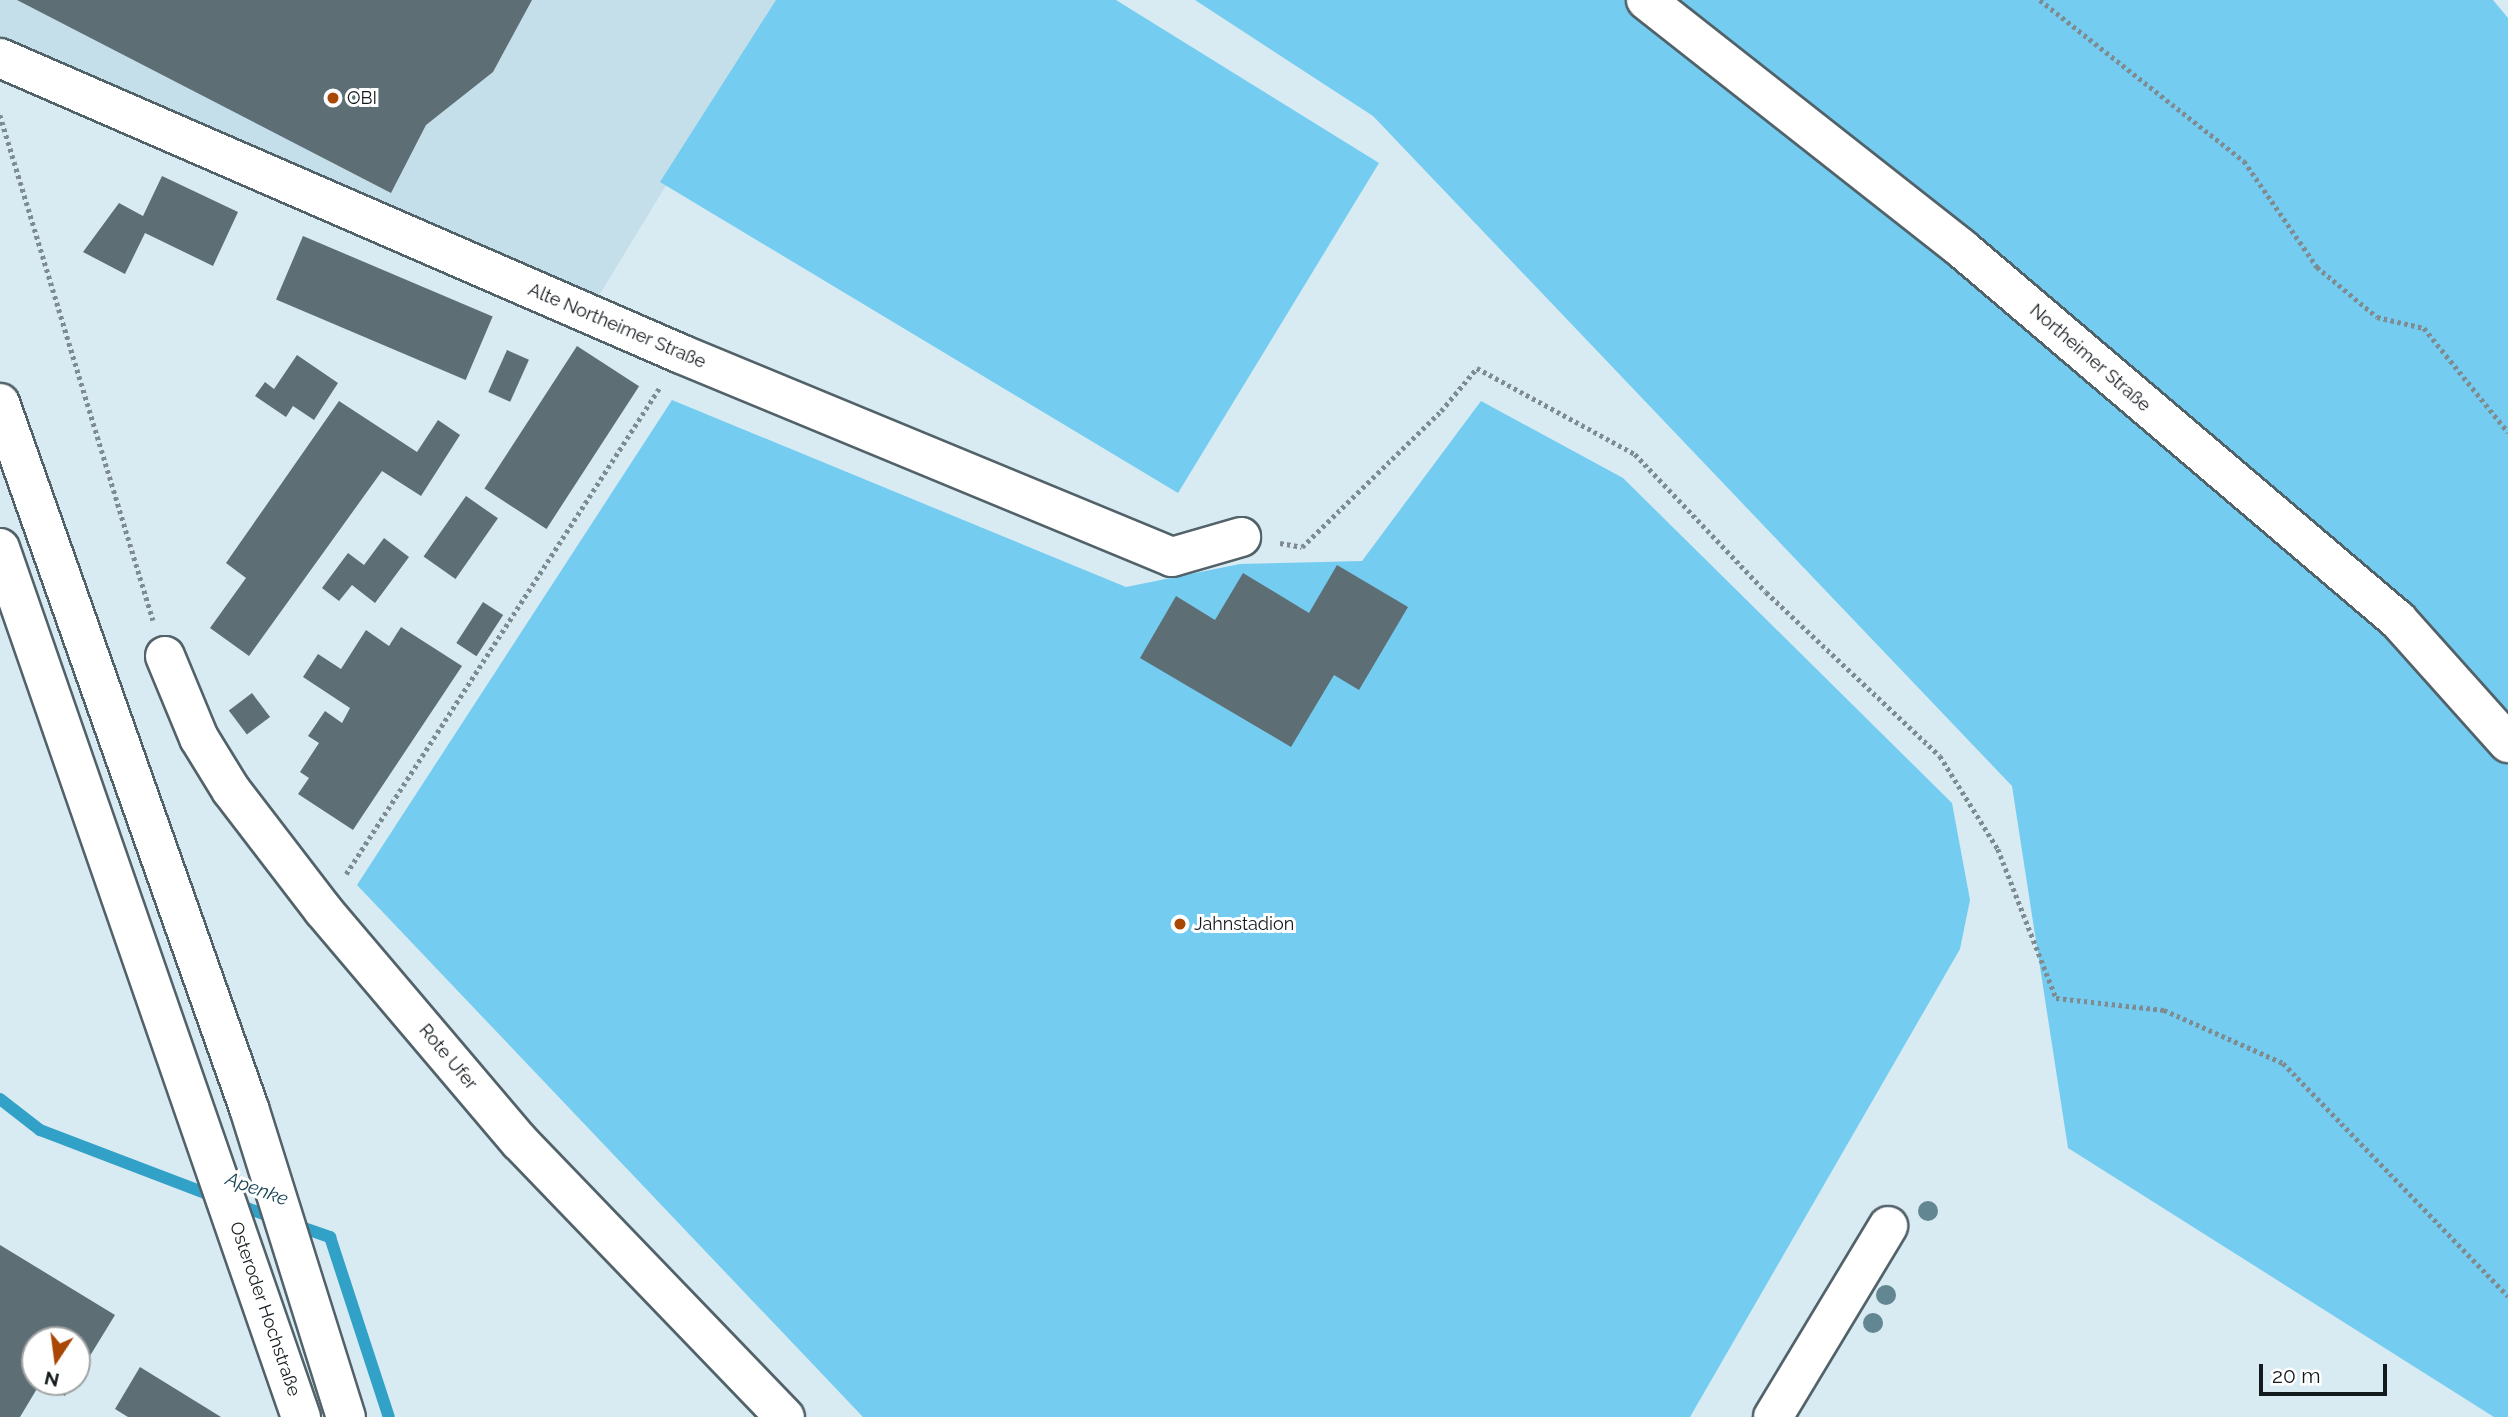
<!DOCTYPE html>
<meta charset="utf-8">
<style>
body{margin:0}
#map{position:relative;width:2508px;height:1417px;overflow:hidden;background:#d8eaf2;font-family:Raleway,sans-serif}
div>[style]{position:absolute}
.built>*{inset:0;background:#c4deea}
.green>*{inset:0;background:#74cdf1}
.stream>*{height:12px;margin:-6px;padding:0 6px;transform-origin:6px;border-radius:6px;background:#32a1c8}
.building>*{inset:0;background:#5e6e75;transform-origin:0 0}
.path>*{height:4.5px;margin-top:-2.25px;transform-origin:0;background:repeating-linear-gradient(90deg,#7e8b91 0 3.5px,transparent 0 7px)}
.roads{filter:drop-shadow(2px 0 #526269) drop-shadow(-2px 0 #526269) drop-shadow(0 2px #526269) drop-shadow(0 -2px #526269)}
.minor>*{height:38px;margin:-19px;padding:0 19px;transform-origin:19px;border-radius:19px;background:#fff}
.primary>*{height:38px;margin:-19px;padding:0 19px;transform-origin:19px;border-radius:19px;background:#fff}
.trunk>*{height:38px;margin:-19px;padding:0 19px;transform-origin:19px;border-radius:19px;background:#fff}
.trees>*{width:20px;height:20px;margin:-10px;border-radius:50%;background:#628692}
.dots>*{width:19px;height:19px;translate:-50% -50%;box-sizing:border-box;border:4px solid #fff;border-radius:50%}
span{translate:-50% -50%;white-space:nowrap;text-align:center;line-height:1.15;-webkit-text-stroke:6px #fff;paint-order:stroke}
.poi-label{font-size:18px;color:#131a1d}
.left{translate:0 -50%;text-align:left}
.street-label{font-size:18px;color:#131a1d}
.water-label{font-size:19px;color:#174455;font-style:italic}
.north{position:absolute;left:21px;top:1326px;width:70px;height:70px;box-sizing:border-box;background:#fff;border:2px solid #a1a3a5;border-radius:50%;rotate:193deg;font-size:19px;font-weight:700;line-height:28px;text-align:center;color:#131a1d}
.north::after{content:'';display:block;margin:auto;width:24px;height:32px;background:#a94705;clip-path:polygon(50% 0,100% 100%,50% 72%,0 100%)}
.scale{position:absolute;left:2259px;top:1364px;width:128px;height:32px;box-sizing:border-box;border:4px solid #131a1d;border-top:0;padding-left:9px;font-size:21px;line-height:24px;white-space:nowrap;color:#131a1d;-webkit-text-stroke:5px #fff;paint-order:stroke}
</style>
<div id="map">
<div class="built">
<i style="clip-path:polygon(0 0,779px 0,598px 297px,0 57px)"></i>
</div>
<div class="green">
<i style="clip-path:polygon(776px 0,1116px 0,1379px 163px,1178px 493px,660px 182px)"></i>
<i style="clip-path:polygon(1195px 0,2493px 0,2508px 18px,2508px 1417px,2494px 1417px,2068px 1148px,2012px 786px,1373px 116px)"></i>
<i style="clip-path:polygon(672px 400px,1126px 587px,1240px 564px,1362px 561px,1481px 401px,1623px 478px,1952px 803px,1970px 900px,1960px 949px,1690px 1417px,863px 1417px,357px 885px)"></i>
</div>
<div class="stream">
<i style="left:0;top:1099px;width:51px;rotate:37.8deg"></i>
<i style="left:40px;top:1130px;width:191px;rotate:20.9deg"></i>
<i style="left:235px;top:1204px;width:101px;rotate:19.2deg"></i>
<i style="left:330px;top:1237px;width:189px;rotate:71.9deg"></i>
</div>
<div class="building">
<i style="clip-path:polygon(17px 0,532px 0,493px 72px,426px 125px,391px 193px)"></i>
<i style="clip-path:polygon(162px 176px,238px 212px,213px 266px,145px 233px,125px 274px,83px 252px,119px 203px,143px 216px)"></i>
<i style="left:303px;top:236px;width:206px;height:69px;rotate:23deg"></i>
<i style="left:577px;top:346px;width:74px;height:170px;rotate:33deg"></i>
<i style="left:507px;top:350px;width:24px;height:46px;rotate:24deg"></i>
<i style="clip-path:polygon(297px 355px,338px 383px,314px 420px,293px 406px,286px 417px,255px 396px,265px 382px,274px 389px)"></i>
<i style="clip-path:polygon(339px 401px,417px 452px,438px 420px,460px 435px,421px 496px,382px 471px,249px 656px,210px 628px,246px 578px,226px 563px)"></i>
<i style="left:466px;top:496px;width:39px;height:74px;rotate:35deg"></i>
<i style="clip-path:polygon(384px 538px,409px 557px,375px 603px,352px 585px,339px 601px,322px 588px,348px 553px,364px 565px)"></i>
<i style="clip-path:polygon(1337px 565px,1408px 607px,1359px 690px,1334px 675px,1291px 747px,1140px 658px,1176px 596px,1215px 620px,1243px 573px,1309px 613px)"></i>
<i style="left:483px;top:602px;width:24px;height:49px;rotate:33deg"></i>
<i style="clip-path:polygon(401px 627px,462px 666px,353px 830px,298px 794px,309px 778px,300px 772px,319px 743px,308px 736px,325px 711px,342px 723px,350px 708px,303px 677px,318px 654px,341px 669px,366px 630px,389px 646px)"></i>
<i style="left:252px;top:693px;width:30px;height:29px;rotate:53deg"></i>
<i style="clip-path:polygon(0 1245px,115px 1315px,77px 1377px,77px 1340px,35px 1340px,35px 1382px,41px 1382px,20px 1417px,0 1417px)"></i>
<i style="clip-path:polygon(140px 1367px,221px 1417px,128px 1417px,115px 1409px)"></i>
<i style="clip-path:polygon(42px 1382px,74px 1382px,65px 1396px)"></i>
</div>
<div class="path">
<i style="left:2040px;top:0;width:260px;rotate:38.3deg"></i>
<i style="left:2244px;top:161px;width:129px;rotate:55.4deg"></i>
<i style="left:2317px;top:267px;width:78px;rotate:39.8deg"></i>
<i style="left:2377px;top:317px;width:48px;rotate:13.2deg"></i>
<i style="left:2424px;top:328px;width:134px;rotate:51.1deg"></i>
<i style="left:0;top:115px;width:528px;rotate:73.14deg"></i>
<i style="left:1280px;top:543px;width:22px;rotate:10deg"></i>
<i style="left:1302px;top:547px;width:194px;rotate:-44.4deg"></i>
<i style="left:1441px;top:411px;width:56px;rotate:-50.1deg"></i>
<i style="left:1477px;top:368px;width:180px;rotate:28.6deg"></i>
<i style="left:1635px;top:454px;width:190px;rotate:46.5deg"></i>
<i style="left:1766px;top:592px;width:239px;rotate:43.3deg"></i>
<i style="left:1940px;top:756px;width:110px;rotate:58.1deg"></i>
<i style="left:1998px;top:849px;width:160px;rotate:68.7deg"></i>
<i style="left:2056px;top:998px;width:109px;rotate:6.3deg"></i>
<i style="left:2164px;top:1010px;width:130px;rotate:24deg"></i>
<i style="left:2283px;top:1063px;width:324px;rotate:46deg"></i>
<i style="left:346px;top:874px;width:579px;rotate:-57.19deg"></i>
</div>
<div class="roads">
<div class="minor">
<i style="left:0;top:58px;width:743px;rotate:23.49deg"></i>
<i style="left:681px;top:354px;width:531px;rotate:22.46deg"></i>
<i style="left:1172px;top:557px;width:72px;rotate:-16.2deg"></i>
<i style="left:165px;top:656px;width:89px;rotate:67.5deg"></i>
<i style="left:199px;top:738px;width:61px;rotate:58.4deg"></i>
<i style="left:231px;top:790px;width:151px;rotate:52.5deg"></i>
<i style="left:323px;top:910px;width:304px;rotate:49.7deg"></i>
<i style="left:520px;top:1142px;width:382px;rotate:46.1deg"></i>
<i style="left:1773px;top:1417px;width:223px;rotate:-58.9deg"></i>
</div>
<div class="primary">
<i style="left:1646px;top:0;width:401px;rotate:38.2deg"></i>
<i style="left:1961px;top:248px;width:574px;rotate:40.41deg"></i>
<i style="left:2398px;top:620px;width:165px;rotate:48.2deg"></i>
</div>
<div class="trunk">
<i style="left:0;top:403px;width:748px;rotate:70.55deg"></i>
<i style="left:249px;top:1108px;width:324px;rotate:72.6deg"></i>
<i style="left:0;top:548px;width:920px;rotate:70.9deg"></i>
</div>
</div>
<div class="trees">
<i style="left:1928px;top:1211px"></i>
<i style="left:1886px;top:1295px"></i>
<i style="left:1873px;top:1323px"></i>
</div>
<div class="dots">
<i style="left:333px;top:98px;background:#a94705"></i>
<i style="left:1180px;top:924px;background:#a94705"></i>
</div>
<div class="poi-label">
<span class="left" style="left:347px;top:98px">OBI</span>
<span class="left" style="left:1194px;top:924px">Jahnstadion</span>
</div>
<div class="street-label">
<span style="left:617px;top:326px;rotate:23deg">Alte Northeimer Straße</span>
<span style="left:2090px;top:358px;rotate:41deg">Northeimer Straße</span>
<span style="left:448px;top:1057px;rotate:50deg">Rote Ufer</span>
<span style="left:265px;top:1309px;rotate:71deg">Osteroder Hochstraße</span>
</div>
<div class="water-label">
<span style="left:257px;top:1189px;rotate:20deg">Apenke</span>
</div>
<div class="north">N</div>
<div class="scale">20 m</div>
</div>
